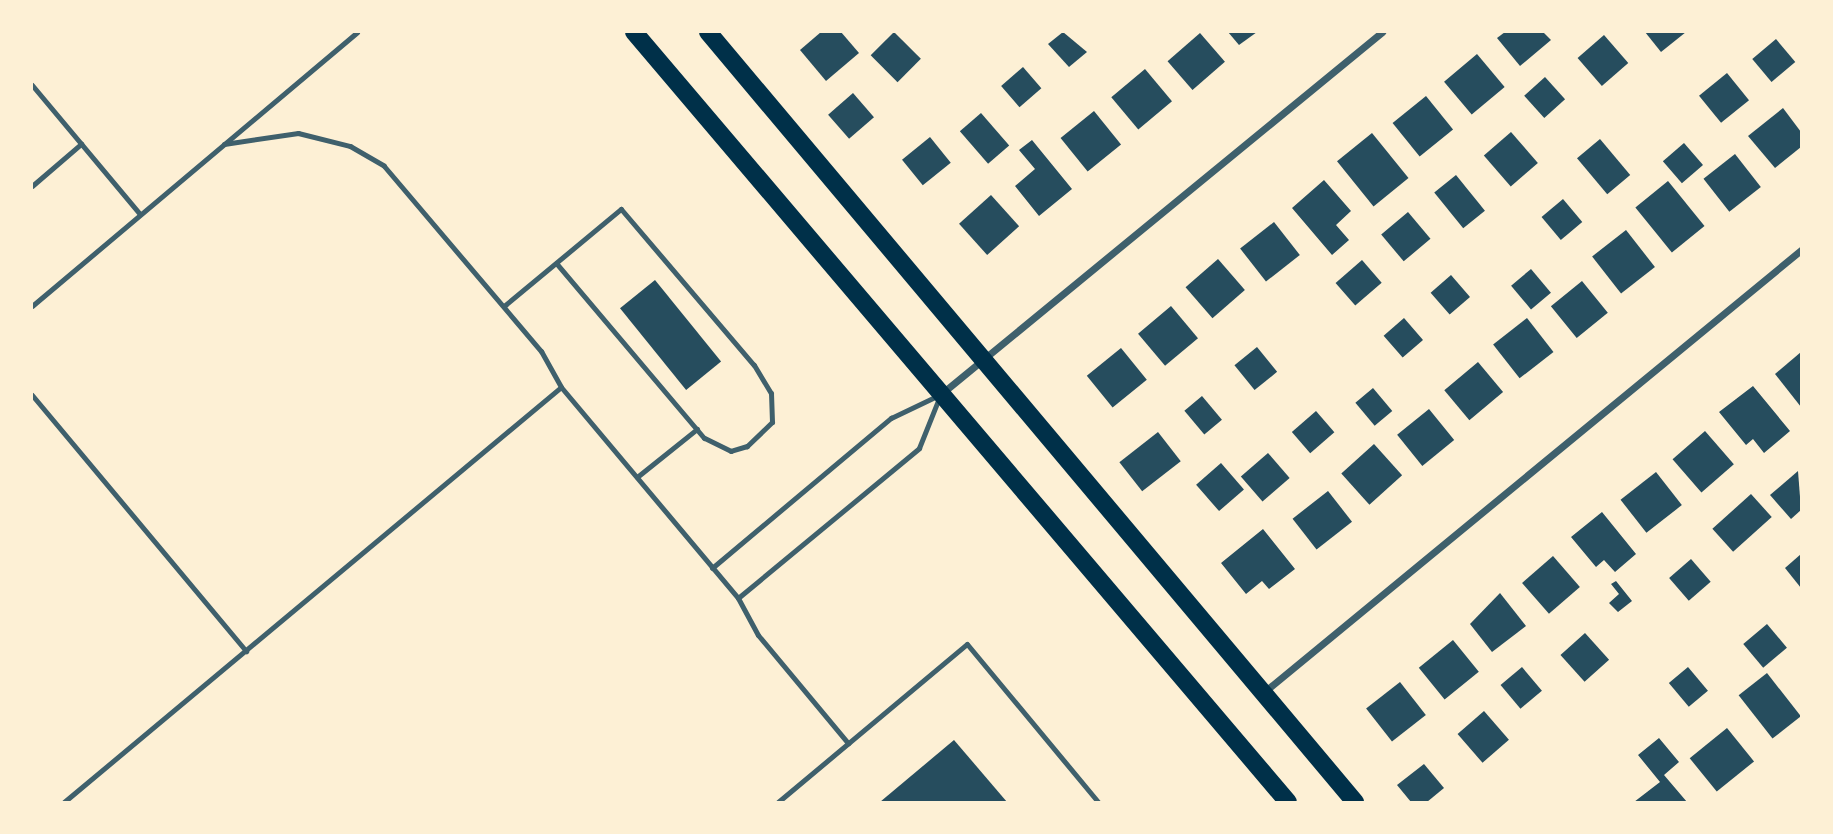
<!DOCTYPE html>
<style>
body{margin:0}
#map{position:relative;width:1833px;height:834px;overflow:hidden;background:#fdf0d5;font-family:Georgia,serif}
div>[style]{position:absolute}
.building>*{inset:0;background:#264d5e;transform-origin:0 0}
.service>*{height:5px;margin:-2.5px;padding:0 2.5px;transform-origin:2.5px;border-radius:2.5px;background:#3f606c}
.minor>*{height:7px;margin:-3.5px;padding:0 3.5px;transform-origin:3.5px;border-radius:3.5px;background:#3f606c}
.primary>*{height:18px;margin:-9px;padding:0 9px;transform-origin:9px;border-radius:9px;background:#003049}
span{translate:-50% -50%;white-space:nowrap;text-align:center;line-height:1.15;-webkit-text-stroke:5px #fdf0d5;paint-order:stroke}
.frame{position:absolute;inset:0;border:33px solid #fdf0d5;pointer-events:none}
</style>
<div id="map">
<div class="building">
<i style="clip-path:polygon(821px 32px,841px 32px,859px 53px,826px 81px,800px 50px)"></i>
<i style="left:894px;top:32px;width:38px;height:33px;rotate:45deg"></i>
<i style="clip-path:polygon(1063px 32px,1087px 52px,1069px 67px,1048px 44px)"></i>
<i style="clip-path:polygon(1228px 32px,1257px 32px,1239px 45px)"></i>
<i style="clip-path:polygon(1505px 32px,1543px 32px,1551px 40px,1520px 66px,1497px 38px)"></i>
<i style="clip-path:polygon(1645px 32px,1686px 32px,1661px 52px)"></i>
<i style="left:1200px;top:33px;width:38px;height:43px;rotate:49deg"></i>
<i style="left:1604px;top:35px;width:37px;height:35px;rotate:49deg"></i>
<i style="left:1776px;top:39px;width:30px;height:31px;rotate:50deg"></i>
<i style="left:1477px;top:54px;width:43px;height:43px;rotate:50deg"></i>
<i style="left:1023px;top:67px;width:28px;height:29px;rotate:49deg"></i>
<i style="left:1145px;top:69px;width:42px;height:44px;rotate:50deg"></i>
<i style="left:1727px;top:73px;width:35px;height:36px;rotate:51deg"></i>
<i style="left:1545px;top:77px;width:30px;height:28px;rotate:48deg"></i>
<i style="left:853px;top:93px;width:32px;height:33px;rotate:49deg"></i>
<i style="left:1426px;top:96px;width:43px;height:43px;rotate:51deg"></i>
<i style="clip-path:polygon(1783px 108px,1801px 132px,1801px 147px,1775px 168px,1748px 136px)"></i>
<i style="left:1094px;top:111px;width:43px;height:43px;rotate:51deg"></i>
<i style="left:981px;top:113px;width:43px;height:28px;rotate:49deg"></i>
<i style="left:1511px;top:132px;width:41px;height:36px;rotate:49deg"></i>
<i style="left:1372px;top:133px;width:58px;height:45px;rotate:51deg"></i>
<i style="left:930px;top:137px;width:33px;height:36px;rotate:51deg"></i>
<i style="left:1600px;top:139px;width:47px;height:30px;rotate:50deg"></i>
<i style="clip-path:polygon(1032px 140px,1072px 189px,1039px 216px,1015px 186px,1035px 169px,1019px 150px)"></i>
<i style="left:1684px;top:143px;width:29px;height:28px;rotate:49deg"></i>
<i style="left:1735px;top:154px;width:42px;height:40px;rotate:52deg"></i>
<i style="left:1456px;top:175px;width:46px;height:28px;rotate:51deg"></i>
<i style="clip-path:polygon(1324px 180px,1351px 211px,1336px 225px,1349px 240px,1332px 255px,1292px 208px)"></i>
<i style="left:1668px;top:181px;width:58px;height:42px;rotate:51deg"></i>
<i style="left:991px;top:195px;width:42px;height:43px;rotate:48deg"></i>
<i style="left:1563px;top:199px;width:30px;height:28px;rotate:50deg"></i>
<i style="left:1408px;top:212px;width:35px;height:35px;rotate:50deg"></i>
<i style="left:1274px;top:222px;width:42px;height:43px;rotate:52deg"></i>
<i style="left:1626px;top:230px;width:47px;height:43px;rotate:52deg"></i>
<i style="left:1218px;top:259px;width:41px;height:43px;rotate:49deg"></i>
<i style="left:1362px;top:260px;width:30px;height:35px;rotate:49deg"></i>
<i style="left:1531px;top:269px;width:31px;height:26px;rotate:50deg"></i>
<i style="left:1451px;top:275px;width:29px;height:27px;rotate:49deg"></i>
<i style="left:655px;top:280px;width:105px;height:45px;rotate:51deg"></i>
<i style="left:1582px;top:281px;width:41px;height:40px;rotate:51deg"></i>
<i style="left:1171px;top:306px;width:42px;height:43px;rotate:50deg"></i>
<i style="left:1404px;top:318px;width:29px;height:27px;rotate:49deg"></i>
<i style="left:1527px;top:318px;width:43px;height:43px;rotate:52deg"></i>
<i style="left:1257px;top:347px;width:32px;height:29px;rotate:51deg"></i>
<i style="left:1121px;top:348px;width:41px;height:44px;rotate:51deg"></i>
<i style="clip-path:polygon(1801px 352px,1801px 407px,1775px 374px)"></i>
<i style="left:1478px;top:362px;width:39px;height:44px;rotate:50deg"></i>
<i style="clip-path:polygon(1753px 386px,1790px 431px,1764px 453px,1753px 439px,1746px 445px,1719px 412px)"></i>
<i style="left:1373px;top:388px;width:30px;height:23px;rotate:50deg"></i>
<i style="left:1202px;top:396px;width:31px;height:23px;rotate:50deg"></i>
<i style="left:1429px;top:409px;width:40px;height:41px;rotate:51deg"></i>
<i style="left:1316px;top:411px;width:28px;height:32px;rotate:49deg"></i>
<i style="left:1705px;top:431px;width:44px;height:43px;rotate:49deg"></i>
<i style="left:1158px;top:432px;width:37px;height:49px;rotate:52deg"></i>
<i style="left:1374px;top:444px;width:42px;height:44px;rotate:48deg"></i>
<i style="left:1268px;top:453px;width:33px;height:36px;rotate:49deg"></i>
<i style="left:1221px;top:463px;width:35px;height:33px;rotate:49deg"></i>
<i style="clip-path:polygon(1798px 471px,1801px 510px,1791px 519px,1770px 495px)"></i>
<i style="left:1656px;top:472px;width:42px;height:45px;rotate:52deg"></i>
<i style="left:1328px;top:491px;width:39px;height:45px;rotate:52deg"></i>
<i style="left:1751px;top:494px;width:31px;height:52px;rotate:48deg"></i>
<i style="clip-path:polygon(1602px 512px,1636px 554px,1615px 572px,1604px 560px,1596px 567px,1571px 537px)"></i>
<i style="clip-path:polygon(1263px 529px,1295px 569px,1269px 589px,1262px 581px,1246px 594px,1221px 563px)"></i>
<i style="clip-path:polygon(1801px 554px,1801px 588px,1785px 568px)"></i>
<i style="left:1553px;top:556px;width:41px;height:41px;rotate:49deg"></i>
<i style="left:1691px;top:559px;width:30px;height:29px;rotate:49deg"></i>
<i style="clip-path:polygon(1616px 581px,1632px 601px,1618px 612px,1609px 603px,1619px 594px,1611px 584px)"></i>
<i style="clip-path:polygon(1500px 593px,1526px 626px,1492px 652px,1470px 624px)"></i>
<i style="left:1767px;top:624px;width:31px;height:31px;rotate:50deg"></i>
<i style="left:1585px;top:633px;width:36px;height:33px;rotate:48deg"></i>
<i style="left:1453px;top:640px;width:41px;height:44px;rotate:51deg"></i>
<i style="left:1522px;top:667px;width:31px;height:28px;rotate:50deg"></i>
<i style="left:1688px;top:667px;width:31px;height:25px;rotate:50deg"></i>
<i style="left:1767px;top:673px;width:55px;height:36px;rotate:52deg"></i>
<i style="left:1400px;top:682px;width:42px;height:43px;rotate:52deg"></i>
<i style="left:1484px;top:711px;width:38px;height:35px;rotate:49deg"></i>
<i style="left:1727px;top:728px;width:43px;height:48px;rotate:51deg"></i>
<i style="clip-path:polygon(1659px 738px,1679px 762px,1664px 775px,1687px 802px,1634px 802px,1660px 782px,1638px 755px)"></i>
<i style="clip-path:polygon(954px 740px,1007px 802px,880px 802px)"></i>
<i style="clip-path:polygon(1424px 764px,1444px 788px,1427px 802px,1411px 802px,1397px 785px)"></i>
</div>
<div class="service">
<i style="left:32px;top:85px;width:168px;rotate:50.1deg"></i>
<i style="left:224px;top:144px;width:75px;rotate:-8.5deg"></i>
<i style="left:298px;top:133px;width:54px;rotate:14deg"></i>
<i style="left:350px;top:146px;width:39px;rotate:30deg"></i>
<i style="left:384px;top:166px;width:243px;rotate:49.7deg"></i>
<i style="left:541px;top:351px;width:41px;rotate:60.9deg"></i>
<i style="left:561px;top:387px;width:275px;rotate:50deg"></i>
<i style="left:738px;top:598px;width:42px;rotate:61.6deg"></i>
<i style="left:758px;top:635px;width:141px;rotate:50.2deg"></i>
<i style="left:32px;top:186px;width:65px;rotate:-40.6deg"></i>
<i style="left:32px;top:306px;width:425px;rotate:-40.1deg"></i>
<i style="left:504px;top:306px;width:152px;rotate:-39.7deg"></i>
<i style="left:621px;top:209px;width:205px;rotate:49.6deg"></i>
<i style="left:754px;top:365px;width:33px;rotate:59deg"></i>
<i style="left:771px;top:393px;width:29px;rotate:88deg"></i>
<i style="left:772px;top:422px;width:35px;rotate:136deg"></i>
<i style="left:747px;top:446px;width:17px;rotate:163deg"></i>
<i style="left:731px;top:451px;width:30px;rotate:-154deg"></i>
<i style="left:704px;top:438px;width:229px;rotate:-130.2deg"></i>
<i style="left:32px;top:395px;width:334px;rotate:50.1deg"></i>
<i style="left:637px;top:477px;width:77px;rotate:-38.7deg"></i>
<i style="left:712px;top:568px;width:234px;rotate:-40deg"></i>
<i style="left:891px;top:418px;width:51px;rotate:-25.6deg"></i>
<i style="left:738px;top:598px;width:235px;rotate:-39.6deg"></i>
<i style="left:919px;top:448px;width:54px;rotate:-68.2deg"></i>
<i style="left:64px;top:802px;width:647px;rotate:-39.86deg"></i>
<i style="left:778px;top:802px;width:246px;rotate:-39.9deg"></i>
<i style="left:967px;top:644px;width:205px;rotate:50.3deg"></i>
</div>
<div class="minor">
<i style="left:941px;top:394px;width:571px;rotate:-39.38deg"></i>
<i style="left:1264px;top:692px;width:696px;rotate:-39.46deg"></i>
</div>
<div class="primary">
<i style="left:634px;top:32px;width:1010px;rotate:49.66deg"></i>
<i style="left:708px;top:32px;width:1006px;rotate:49.96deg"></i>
</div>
<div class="frame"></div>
</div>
